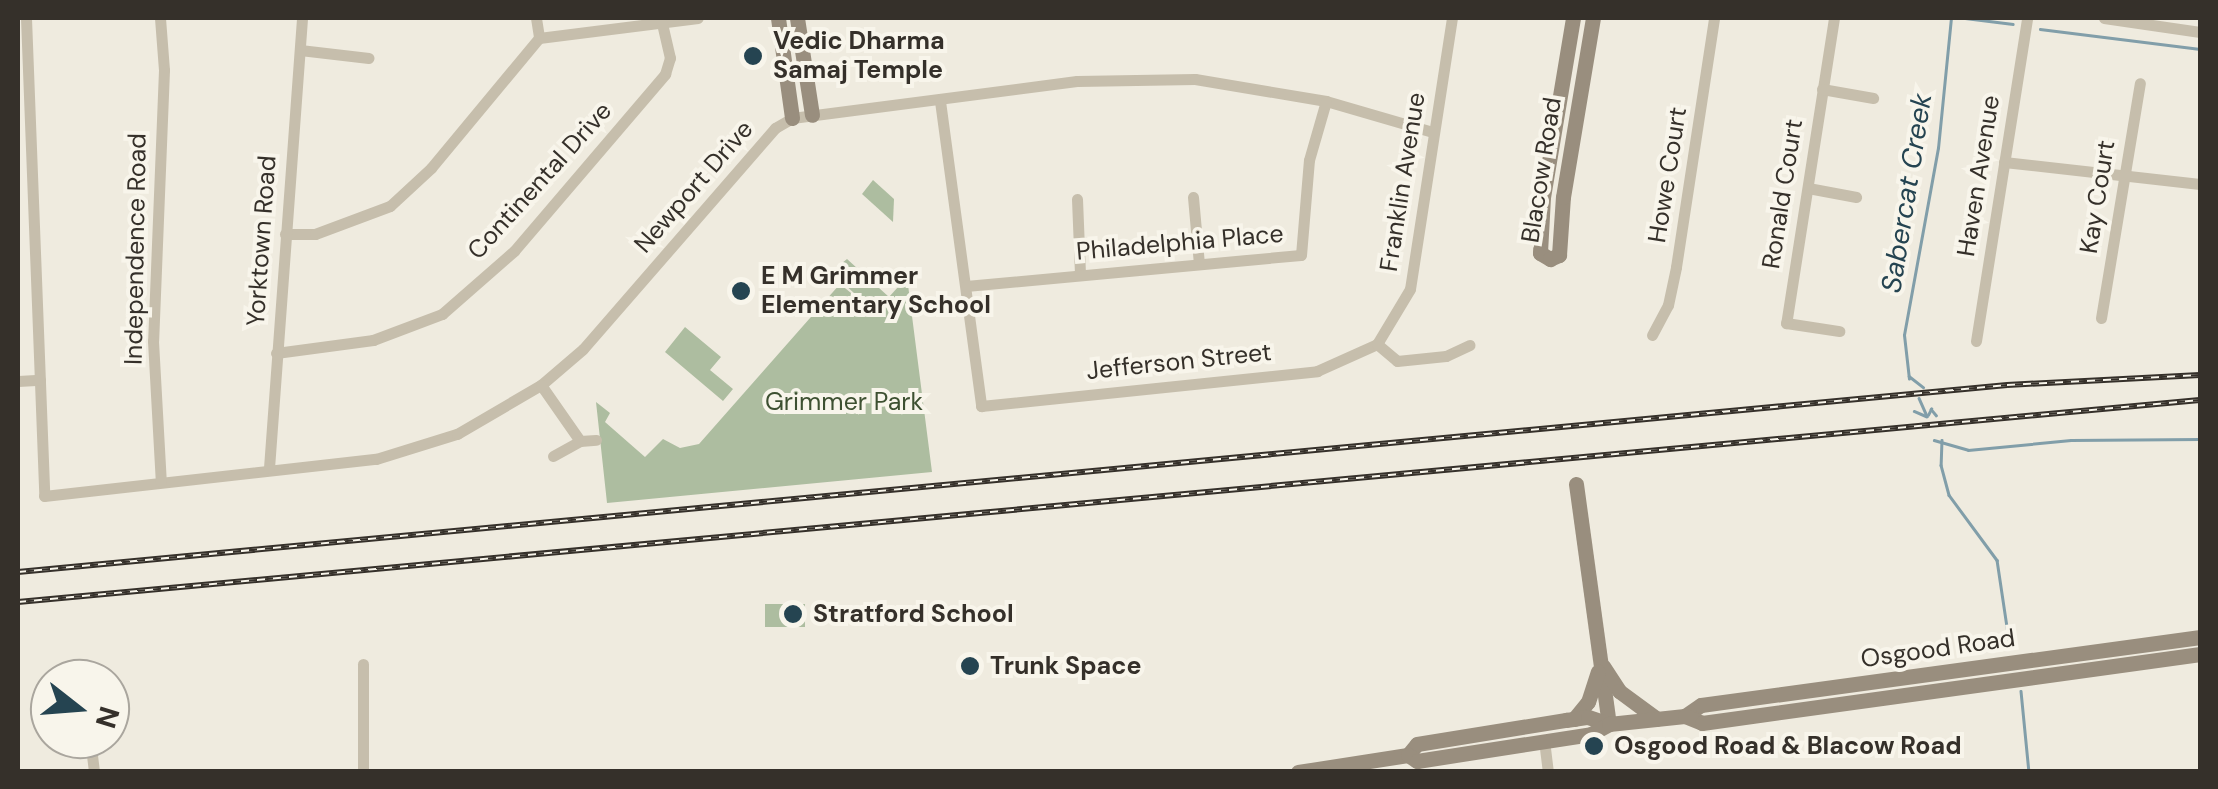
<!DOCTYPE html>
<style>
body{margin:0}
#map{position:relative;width:2218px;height:789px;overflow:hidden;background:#efebdf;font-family:"DM Sans",sans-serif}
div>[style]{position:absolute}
.green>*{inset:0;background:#adbda0;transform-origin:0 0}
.stream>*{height:2.5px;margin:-1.25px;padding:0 1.25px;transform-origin:1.25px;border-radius:1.25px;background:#819ea9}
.street>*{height:11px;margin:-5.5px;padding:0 5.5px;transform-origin:5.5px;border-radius:5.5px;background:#c6beac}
.secondary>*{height:15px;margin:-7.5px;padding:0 7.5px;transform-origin:7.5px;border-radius:7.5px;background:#998e7e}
.rail>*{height:6px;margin-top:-3px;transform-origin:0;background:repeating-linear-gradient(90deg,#f8f5eb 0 8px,#35302a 0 16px);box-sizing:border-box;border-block:2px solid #35302a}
.dots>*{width:28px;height:28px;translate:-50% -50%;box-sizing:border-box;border:5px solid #f8f5eb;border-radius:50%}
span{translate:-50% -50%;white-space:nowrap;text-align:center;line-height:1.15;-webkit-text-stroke:8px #f8f5eb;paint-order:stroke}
.poi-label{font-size:25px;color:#35302a;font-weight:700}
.left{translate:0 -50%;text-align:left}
.street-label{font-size:25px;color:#35302a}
.park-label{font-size:25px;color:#3d5031}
.water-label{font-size:28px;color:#254451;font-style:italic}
.frame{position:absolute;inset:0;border:20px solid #35302a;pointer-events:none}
.north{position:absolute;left:30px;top:659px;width:100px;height:100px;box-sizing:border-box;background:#f8f5eb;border:2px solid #aaa69e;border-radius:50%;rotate:107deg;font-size:28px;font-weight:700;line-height:40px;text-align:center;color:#35302a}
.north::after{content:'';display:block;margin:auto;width:35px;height:45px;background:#254451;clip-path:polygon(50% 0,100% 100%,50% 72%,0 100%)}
</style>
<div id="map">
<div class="green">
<i style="clip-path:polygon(873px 180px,894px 199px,893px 222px,862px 194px)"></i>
<i style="clip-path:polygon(847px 259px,889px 297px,907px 277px,932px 472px,607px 503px,596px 402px,610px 413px,605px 422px,645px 457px,663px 439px,680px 448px,699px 444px,840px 284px,878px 315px,831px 272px)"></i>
<i style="clip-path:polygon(685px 327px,721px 357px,710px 370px,733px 389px,723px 401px,665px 352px)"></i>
<i style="left:765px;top:604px;width:40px;height:23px"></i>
</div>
<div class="stream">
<i style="left:1965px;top:18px;width:48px;rotate:7.1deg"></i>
<i style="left:2040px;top:29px;width:161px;rotate:7.1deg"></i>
<i style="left:1909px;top:376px;width:18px;rotate:38deg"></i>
<i style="left:1909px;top:379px;width:44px;rotate:-96.5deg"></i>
<i style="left:1904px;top:335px;width:190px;rotate:-79.7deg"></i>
<i style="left:1938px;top:148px;width:131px;rotate:-84.3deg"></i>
<i style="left:1919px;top:398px;width:20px;rotate:66deg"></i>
<i style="left:1914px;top:411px;width:13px;rotate:23deg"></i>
<i style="left:1928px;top:415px;width:7px;rotate:-63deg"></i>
<i style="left:1931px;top:409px;width:8px;rotate:50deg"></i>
<i style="left:1934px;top:440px;width:35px;rotate:16deg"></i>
<i style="left:1968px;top:450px;width:103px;rotate:-5.5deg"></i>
<i style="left:2071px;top:440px;width:129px;rotate:-0.4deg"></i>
<i style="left:1942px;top:440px;width:25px;rotate:92deg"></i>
<i style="left:1941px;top:465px;width:31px;rotate:75deg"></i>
<i style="left:1949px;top:495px;width:81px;rotate:53.6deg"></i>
<i style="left:1997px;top:560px;width:81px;rotate:81.5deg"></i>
<i style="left:2021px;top:691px;width:81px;rotate:84.4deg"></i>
</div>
<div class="street">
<i style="left:26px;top:18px;width:478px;rotate:87.8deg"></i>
<i style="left:44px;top:496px;width:334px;rotate:-6.4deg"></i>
<i style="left:376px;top:459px;width:85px;rotate:-17.2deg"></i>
<i style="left:457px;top:434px;width:97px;rotate:-30.3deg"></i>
<i style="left:541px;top:385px;width:55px;rotate:-40.6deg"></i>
<i style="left:583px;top:349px;width:293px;rotate:-49deg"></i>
<i style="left:775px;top:128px;width:20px;rotate:-30deg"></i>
<i style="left:792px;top:118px;width:287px;rotate:-7.4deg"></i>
<i style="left:1077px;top:81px;width:118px;rotate:-1deg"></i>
<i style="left:1195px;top:79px;width:133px;rotate:9.5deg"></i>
<i style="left:1326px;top:101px;width:111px;rotate:16.2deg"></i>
<i style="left:160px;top:18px;width:52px;rotate:85.6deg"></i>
<i style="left:164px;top:70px;width:271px;rotate:92.3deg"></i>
<i style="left:153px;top:341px;width:141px;rotate:86.8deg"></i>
<i style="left:536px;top:18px;width:20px;rotate:81deg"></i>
<i style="left:1834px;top:18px;width:309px;rotate:98.9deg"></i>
<i style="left:1786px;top:323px;width:54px;rotate:8.6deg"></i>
<i style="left:2104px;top:18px;width:97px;rotate:8.3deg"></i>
<i style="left:300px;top:50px;width:69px;rotate:6.6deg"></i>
<i style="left:1822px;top:89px;width:52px;rotate:10deg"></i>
<i style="left:940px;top:101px;width:308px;rotate:82.3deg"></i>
<i style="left:981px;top:406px;width:338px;rotate:-5.9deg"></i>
<i style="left:1317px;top:371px;width:66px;rotate:-24.2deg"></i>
<i style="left:2004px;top:162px;width:197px;rotate:6.4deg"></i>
<i style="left:1808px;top:188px;width:49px;rotate:10.6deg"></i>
<i style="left:1193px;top:197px;width:67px;rotate:84.9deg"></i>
<i style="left:1077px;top:199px;width:76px;rotate:87.7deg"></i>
<i style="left:285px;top:234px;width:30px"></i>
<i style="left:315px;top:234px;width:80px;rotate:-20.5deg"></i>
<i style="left:390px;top:206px;width:56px;rotate:-42.8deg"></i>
<i style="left:431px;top:168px;width:169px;rotate:-50.3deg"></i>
<i style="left:539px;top:38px;width:160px;rotate:-7.2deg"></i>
<i style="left:966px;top:286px;width:336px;rotate:-5.3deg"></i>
<i style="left:1301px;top:255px;width:95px;rotate:-85.2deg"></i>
<i style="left:1309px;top:160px;width:61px;rotate:-73.9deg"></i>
<i style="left:2101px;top:318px;width:238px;rotate:-80.6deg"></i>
<i style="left:1652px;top:335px;width:34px;rotate:-62deg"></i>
<i style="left:1668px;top:305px;width:39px;rotate:-78deg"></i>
<i style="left:1676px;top:267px;width:252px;rotate:-81.3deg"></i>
<i style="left:1976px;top:341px;width:327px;rotate:-81deg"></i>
<i style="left:1377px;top:344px;width:64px;rotate:-59deg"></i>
<i style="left:1410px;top:289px;width:274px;rotate:-81.2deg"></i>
<i style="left:1377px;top:344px;width:26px;rotate:40deg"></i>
<i style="left:1397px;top:361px;width:49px;rotate:-5.8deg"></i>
<i style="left:1446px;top:356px;width:26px;rotate:-25deg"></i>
<i style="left:276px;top:353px;width:98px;rotate:-7.6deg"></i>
<i style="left:373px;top:340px;width:74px;rotate:-20.6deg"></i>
<i style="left:442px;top:314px;width:96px;rotate:-41.2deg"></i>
<i style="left:514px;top:251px;width:233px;rotate:-49.5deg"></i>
<i style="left:665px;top:74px;width:17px;rotate:-73deg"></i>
<i style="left:670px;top:58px;width:36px;rotate:-103deg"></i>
<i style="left:18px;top:381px;width:22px;rotate:-3deg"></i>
<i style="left:541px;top:385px;width:68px;rotate:55.1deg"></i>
<i style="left:580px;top:441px;width:16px;rotate:-4deg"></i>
<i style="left:553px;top:456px;width:31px;rotate:-29deg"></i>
<i style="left:269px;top:468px;width:451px;rotate:-85.8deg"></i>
<i style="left:363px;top:664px;width:108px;rotate:90deg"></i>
<i style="left:90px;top:739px;width:33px;rotate:83deg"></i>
<i style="left:1544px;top:740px;width:32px;rotate:83deg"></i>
</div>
<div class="secondary">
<i style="left:778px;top:18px;width:101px;rotate:82deg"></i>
<i style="left:797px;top:18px;width:98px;rotate:81.2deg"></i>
<i style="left:1573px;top:18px;width:181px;rotate:99.5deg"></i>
<i style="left:1543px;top:197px;width:56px;rotate:93.1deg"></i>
<i style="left:1540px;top:253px;width:12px;rotate:31deg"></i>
<i style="left:1550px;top:259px;width:10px;rotate:-24deg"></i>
<i style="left:1559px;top:255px;width:58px;rotate:-86.1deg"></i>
<i style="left:1563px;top:197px;width:181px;rotate:-80.5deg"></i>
<i style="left:1576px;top:484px;width:242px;rotate:82.2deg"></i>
<i style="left:1603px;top:666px;width:30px;rotate:57deg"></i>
<i style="left:1619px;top:691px;width:47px;rotate:36.4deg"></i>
<i style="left:1685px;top:716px;width:19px;rotate:-35deg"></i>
<i style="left:1701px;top:705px;width:504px;rotate:-7.76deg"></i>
<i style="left:1574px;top:719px;width:22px;rotate:-51deg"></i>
<i style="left:1588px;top:702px;width:32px;rotate:-72deg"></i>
<i style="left:1408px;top:755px;width:14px;rotate:-51deg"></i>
<i style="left:1417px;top:744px;width:151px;rotate:-9.2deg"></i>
<i style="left:1566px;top:720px;width:22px;rotate:-8deg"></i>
<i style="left:1588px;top:717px;width:22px;rotate:18deg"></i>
<i style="left:1298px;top:772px;width:111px;rotate:-8.8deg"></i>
<i style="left:1408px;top:755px;width:11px;rotate:34deg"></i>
<i style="left:1417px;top:761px;width:176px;rotate:-8.8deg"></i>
<i style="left:1591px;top:734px;width:21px;rotate:-29deg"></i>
<i style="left:1609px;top:724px;width:76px;rotate:-6deg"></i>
<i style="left:1685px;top:716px;width:18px;rotate:22deg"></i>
<i style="left:1702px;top:723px;width:503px;rotate:-7.89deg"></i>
</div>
<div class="rail">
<i style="left:18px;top:572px;width:1998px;rotate:-5.37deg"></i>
<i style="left:2007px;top:385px;width:193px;rotate:-3deg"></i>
<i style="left:18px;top:602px;width:2191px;rotate:-5.29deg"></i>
</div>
<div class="dots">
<i style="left:753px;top:56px;background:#254451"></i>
<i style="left:741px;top:291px;background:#254451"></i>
<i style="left:793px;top:614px;background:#254451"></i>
<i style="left:970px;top:666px;background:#254451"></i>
<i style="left:1594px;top:746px;background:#254451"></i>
</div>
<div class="poi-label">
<span class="left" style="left:773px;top:56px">Vedic Dharma<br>Samaj Temple</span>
<span class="left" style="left:761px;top:291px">E M Grimmer<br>Elementary School</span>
<span class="left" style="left:813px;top:614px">Stratford School</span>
<span class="left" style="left:990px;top:666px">Trunk Space</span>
<span class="left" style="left:1614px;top:746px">Osgood Road &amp; Blacow Road</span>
</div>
<div class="street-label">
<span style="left:1542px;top:170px;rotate:-81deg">Blacow Road</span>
<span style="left:1668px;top:175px;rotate:-81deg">Howe Court</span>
<span style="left:1979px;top:176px;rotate:-81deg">Haven Avenue</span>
<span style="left:540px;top:181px;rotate:-48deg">Continental Drive</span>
<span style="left:1403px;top:182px;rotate:-81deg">Franklin Avenue</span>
<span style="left:694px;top:187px;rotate:-49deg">Newport Drive</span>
<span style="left:1783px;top:194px;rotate:-81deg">Ronald Court</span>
<span style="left:2098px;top:197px;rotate:-81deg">Kay Court</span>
<span style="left:262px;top:241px;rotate:-86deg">Yorktown Road</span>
<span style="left:1180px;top:243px;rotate:-5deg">Philadelphia Place</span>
<span style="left:136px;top:249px;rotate:-89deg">Independence Road</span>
<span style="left:1179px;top:362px;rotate:-6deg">Jefferson Street</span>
<span style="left:1938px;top:649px;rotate:-8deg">Osgood Road</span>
</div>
<div class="park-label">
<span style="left:844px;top:402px">Grimmer Park</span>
</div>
<div class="water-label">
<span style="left:1907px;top:193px;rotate:-81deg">Sabercat Creek</span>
</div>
<div class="frame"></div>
<div class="north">N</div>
</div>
